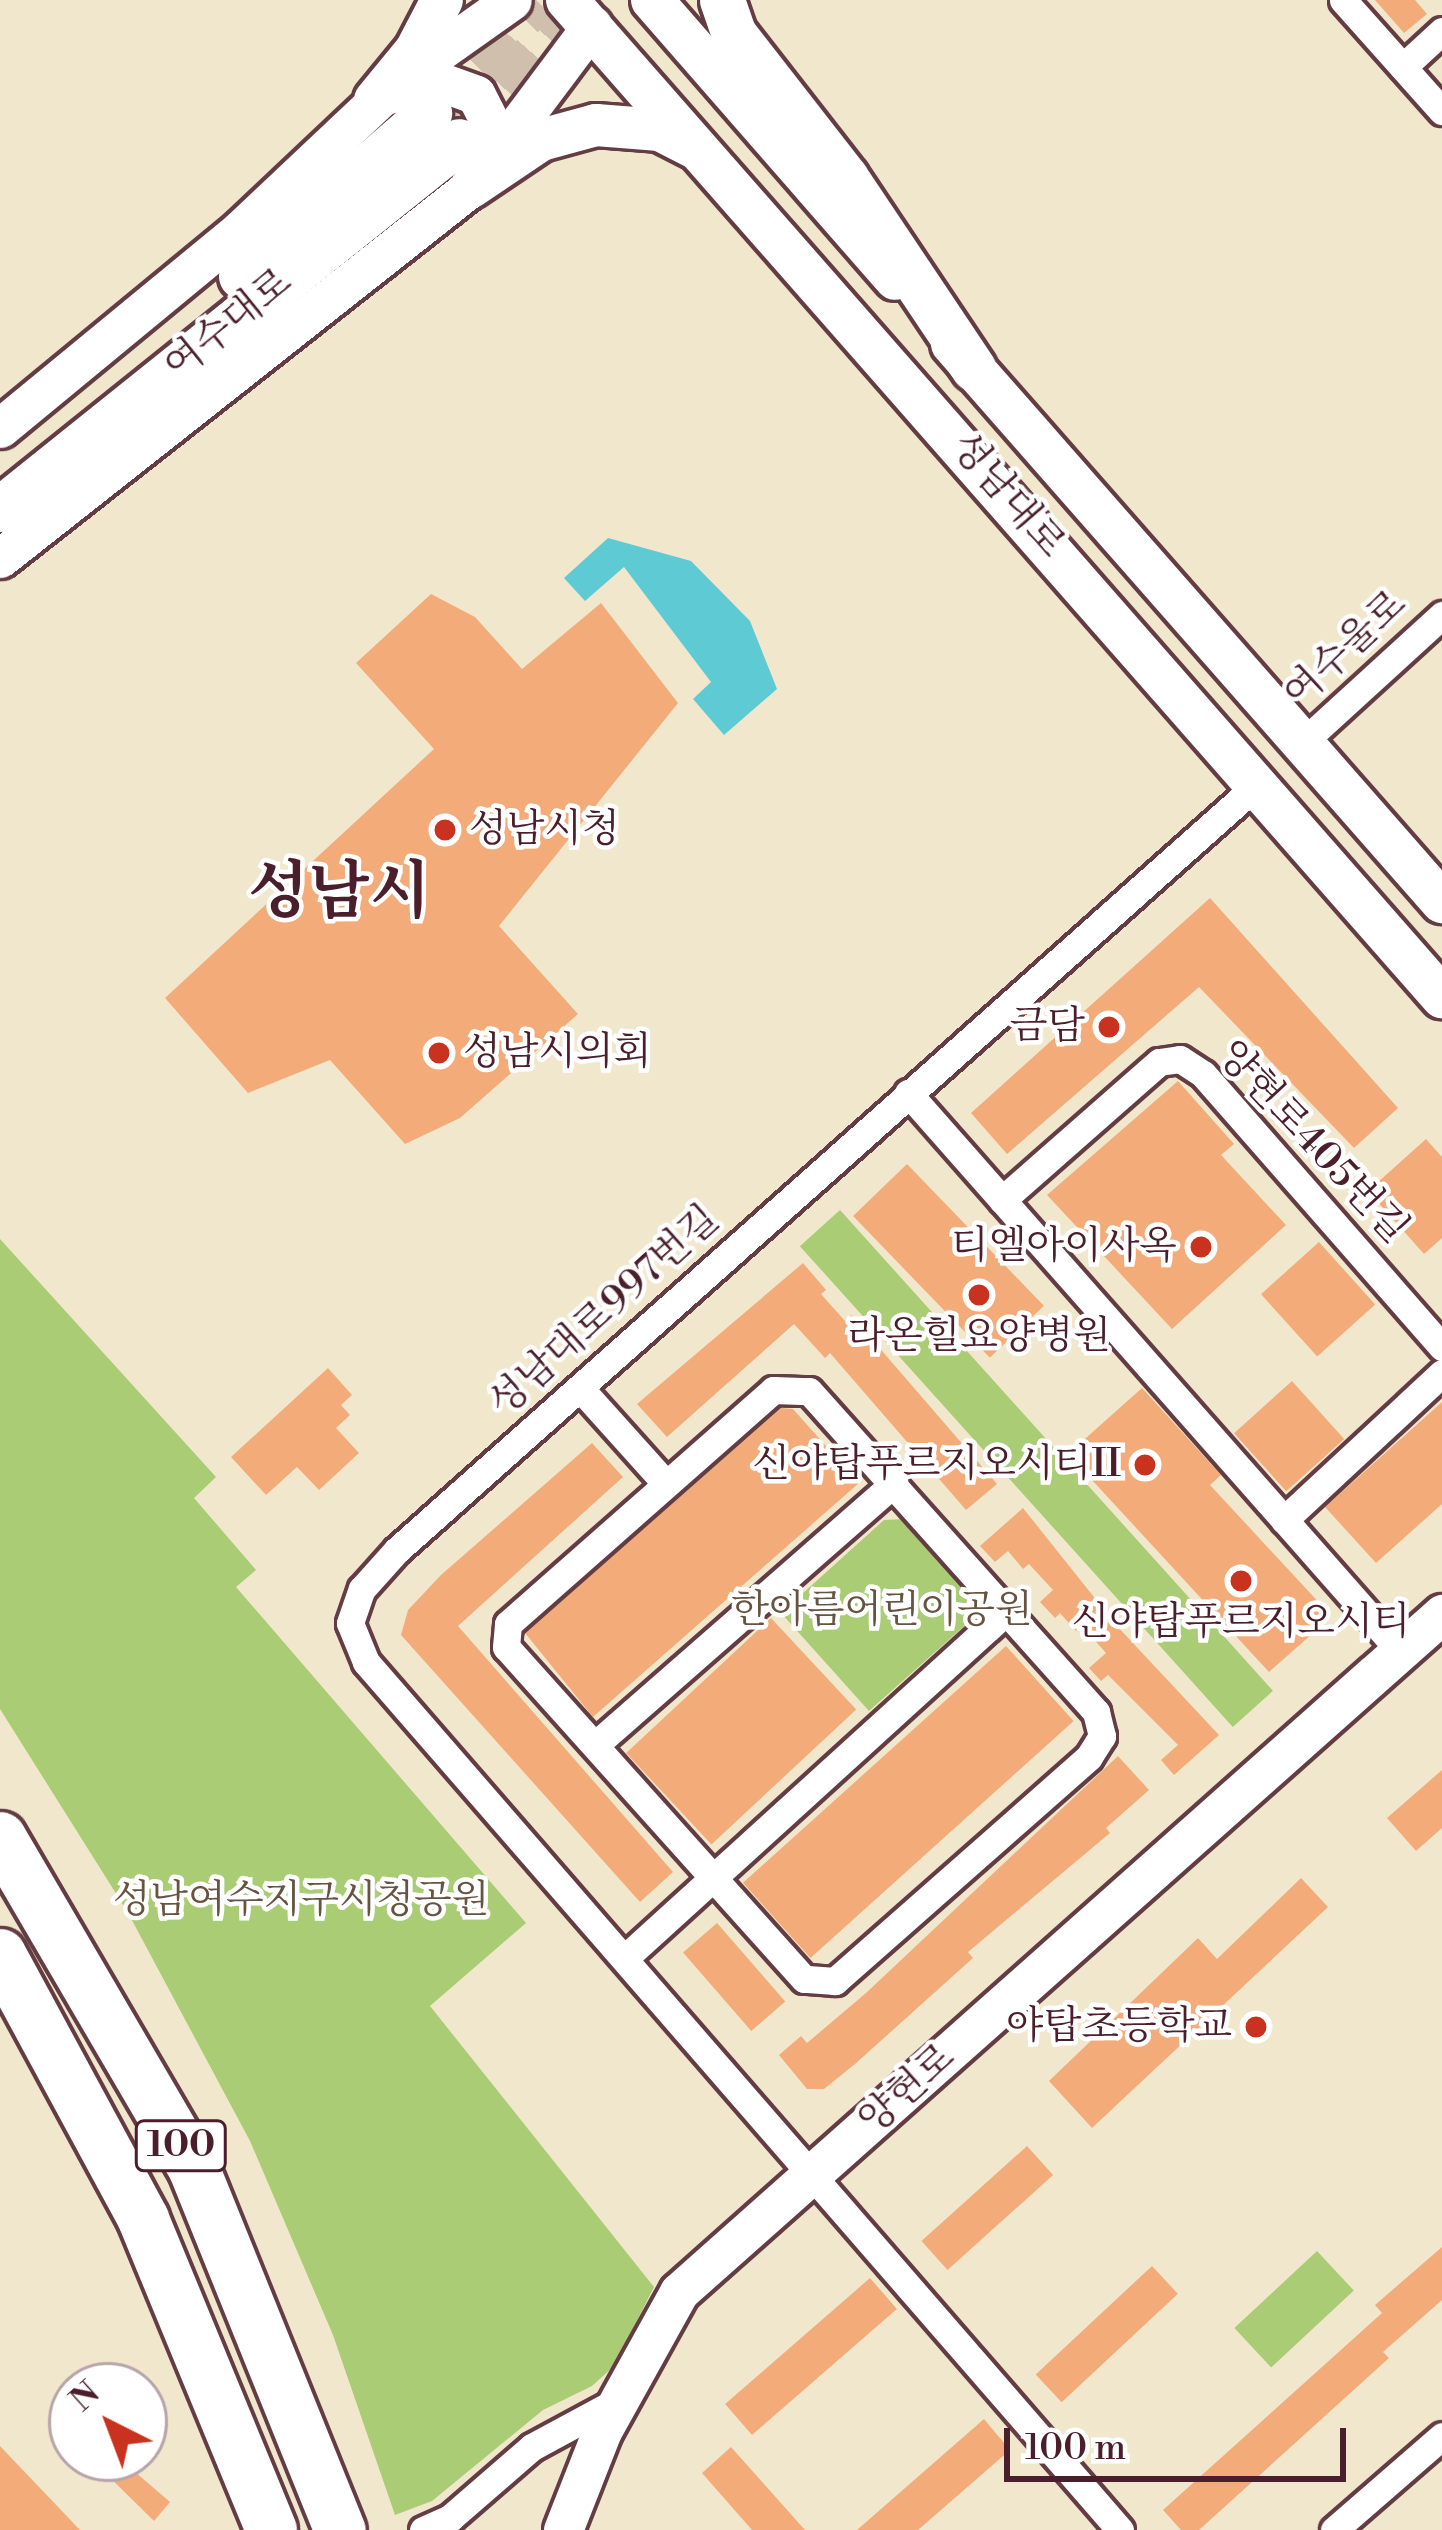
<!DOCTYPE html>
<meta charset="utf-8">
<style>
body{margin:0}
#map{position:relative;width:1442px;height:2530px;overflow:hidden;background:#f1e7cd;font-family:"Libre Bodoni","Noto Serif KR",serif}
div>[style]{position:absolute}
.green>*{inset:0;background:#aacc75;transform-origin:0 0}
.water>*{inset:0;background:#5ecad4}
.building>*{inset:0;background:#f3ac79;transform-origin:0 0}
.trunk-tunnel>*{height:45px;margin-top:-22.5px;transform-origin:0;background:repeating-linear-gradient(90deg,#d0bfad 0 45px,transparent 0 67px)}
.roads{filter:drop-shadow(3px 0 #633d43) drop-shadow(-3px 0 #633d43) drop-shadow(0 3px #633d43) drop-shadow(0 -3px #633d43)}
.minor>*{height:27px;margin:-13.5px;padding:0 13.5px;transform-origin:13.5px;border-radius:13.5px;background:#fff}
.secondary>*{height:39px;margin:-19.5px;padding:0 19.5px;transform-origin:19.5px;border-radius:19.5px;background:#fff}
.primary>*{height:42px;margin:-21px;padding:0 21px;transform-origin:21px;border-radius:21px;background:#fff}
.trunk>*{height:45px;margin:-22.5px;padding:0 22.5px;transform-origin:22.5px;border-radius:22.5px;background:#fff}
.motorway>*{height:51px;margin:-25.5px;padding:0 25.5px;transform-origin:25.5px;border-radius:25.5px;background:#fff}
.dots>*{width:33px;height:33px;translate:-50% -50%;box-sizing:border-box;border:6px solid #fff;border-radius:50%}
span{translate:-50% -50%;white-space:nowrap;text-align:center;line-height:1.15;-webkit-text-stroke:9px #fff;paint-order:stroke}
.shield-label span{padding:3px 9px;background:#fff;border:3px solid;border-radius:9px;-webkit-text-stroke-width:0}
.shield-label{font-size:36px;color:#4a1f2b;font-weight:700}
.street-label{font-size:39px;color:#4a1f2b}
.poi-label{font-size:39px;color:#4a1f2b}
.left{translate:0 -50%;text-align:left}
.right{translate:-100% -50%;text-align:right}
.park-label{font-size:39px;color:#675341}
.town-label{font-size:63px;color:#4a1f2b;font-weight:700}
.north{position:absolute;left:48px;top:2362px;width:120px;height:120px;box-sizing:border-box;background:#fff;border:3px solid #b7a5aa;border-radius:50%;rotate:318deg;font-size:33px;font-weight:700;line-height:48px;text-align:center;color:#4a1f2b}
.north::after{content:'';display:block;margin:auto;width:42px;height:54px;background:#c8321e;clip-path:polygon(50% 0,100% 100%,50% 72%,0 100%)}
.scale{position:absolute;left:1004px;top:2428px;width:342px;height:54px;box-sizing:border-box;border:6px solid #4a1f2b;border-top:0;padding-left:15px;font-size:36px;line-height:42px;white-space:nowrap;color:#4a1f2b;-webkit-text-stroke:9px #fff;paint-order:stroke}
</style>
<div id="map">
<div class="green">
<i style="left:840px;top:1210px;width:647px;height:54px;rotate:48deg"></i>
<i style="clip-path:polygon(0 1239px,216px 1477px,194px 1498px,256px 1570px,236px 1587px,526px 1923px,430px 2006px,654px 2287px,614px 2366px,592px 2386px,543px 2410px,432px 2501px,395px 2515px,333px 2335px,250px 2141px,127px 1911px,0 1709px)"></i>
<i style="clip-path:polygon(905px 1519px,975px 1599px,971px 1620px,869px 1711px,781px 1613px,884px 1520px)"></i>
<i style="left:1317px;top:2251px;width:54px;height:113px;rotate:47deg"></i>
</div>
<div class="water">
<i style="clip-path:polygon(608px 538px,691px 561px,750px 621px,777px 689px,724px 735px,693px 699px,711px 682px,624px 567px,585px 601px,564px 578px)"></i>
</div>
<div class="building">
<i style="clip-path:polygon(1375px 0,1415px 0,1427px 14px,1404px 33px)"></i>
<i style="clip-path:polygon(431px 594px,475px 617px,522px 669px,601px 603px,678px 703px,499px 926px,578px 1014px,460px 1118px,405px 1144px,330px 1060px,248px 1093px,165px 998px,434px 749px,356px 663px)"></i>
<i style="clip-path:polygon(1210px 898px,1398px 1108px,1354px 1148px,1199px 987px,1007px 1154px,971px 1113px)"></i>
<i style="clip-path:polygon(1178px 1081px,1234px 1144px,1221px 1155px,1286px 1225px,1172px 1329px,1047px 1195px)"></i>
<i style="clip-path:polygon(1426px 1139px,1442px 1157px,1442px 1238px,1424px 1254px,1368px 1191px)"></i>
<i style="left:907px;top:1164px;width:197px;height:75px;rotate:46deg"></i>
<i style="left:1319px;top:1242px;width:84px;height:78px;rotate:48deg"></i>
<i style="clip-path:polygon(803px 1263px,826px 1290px,821px 1294px,845px 1321px,851px 1315px,997px 1484px,966px 1510px,830px 1353px,825px 1358px,794px 1324px,667px 1437px,637px 1404px)"></i>
<i style="clip-path:polygon(328px 1368px,352px 1395px,341px 1405px,350px 1415px,336px 1428px,359px 1453px,319px 1490px,297px 1467px,266px 1495px,231px 1457px)"></i>
<i style="left:1292px;top:1381px;width:78px;height:78px;rotate:48deg"></i>
<i style="clip-path:polygon(1142px 1388px,1221px 1475px,1210px 1485px,1324px 1608px,1320px 1627px,1269px 1672px,1068px 1454px)"></i>
<i style="clip-path:polygon(1442px 1402px,1442px 1504px,1376px 1563px,1325px 1507px)"></i>
<i style="clip-path:polygon(781px 1408px,793px 1409px,859px 1483px,593px 1717px,525px 1633px)"></i>
<i style="clip-path:polygon(592px 1443px,623px 1477px,458px 1626px,673px 1872px,640px 1902px,401px 1635px,408px 1610px,441px 1575px)"></i>
<i style="clip-path:polygon(1023px 1508px,1117px 1626px,1219px 1735px,1174px 1775px,1161px 1760px,1178px 1745px,1108px 1675px,1101px 1681px,1089px 1668px,1106px 1653px,1082px 1626px,1076px 1631px,1060px 1613px,1055px 1618px,1040px 1602px,1053px 1590px,1029px 1564px,1023px 1569px,1008px 1551px,995px 1562px,980px 1546px)"></i>
<i style="left:771px;top:1618px;width:125px;height:198px;rotate:47deg"></i>
<i style="left:1006px;top:1646px;width:101px;height:354px;rotate:48deg"></i>
<i style="clip-path:polygon(1118px 1756px,1149px 1790px,1106px 1828px,1110px 1833px,968px 1952px,973px 1958px,855px 2064px,824px 2089px,807px 2089px,779px 2055px,801px 2036px,807px 2043px,866px 1993px)"></i>
<i style="clip-path:polygon(1442px 1770px,1442px 1828px,1416px 1851px,1387px 1818px)"></i>
<i style="clip-path:polygon(1301px 1878px,1328px 1907px,1092px 2128px,1049px 2081px,1198px 1938px,1217px 1959px)"></i>
<i style="left:717px;top:1923px;width:104px;height:45px;rotate:49deg"></i>
<i style="left:1027px;top:2146px;width:39px;height:142px;rotate:48deg"></i>
<i style="clip-path:polygon(1442px 2247px,1442px 2300px,1383px 2352px,1389px 2358px,1199px 2530px,1181px 2530px,1163px 2510px,1382px 2313px,1375px 2305px)"></i>
<i style="left:1152px;top:2266px;width:38px;height:159px;rotate:47deg"></i>
<i style="left:870px;top:2278px;width:41px;height:192px;rotate:49deg"></i>
<i style="clip-path:polygon(984px 2419px,1010px 2450px,918px 2530px,857px 2530px)"></i>
<i style="clip-path:polygon(0 2446px,80px 2530px,0 2530px)"></i>
<i style="clip-path:polygon(731px 2447px,805px 2530px,752px 2530px,702px 2473px)"></i>
<i style="clip-path:polygon(90px 2458px,119px 2458px,170px 2502px,154px 2521px)"></i>
</div>
<div class="trunk-tunnel">
<i style="left:429px;top:113px;width:156px;rotate:-46.3deg"></i>
<i style="left:461px;top:139px;width:184px;rotate:-49.2deg"></i>
</div>
<div class="roads">
<div class="minor">
<i style="left:1343px;top:0;width:149px;rotate:48.3deg"></i>
<i style="left:1403px;top:67px;width:53px;rotate:-42.7deg"></i>
<i style="left:1302px;top:743px;width:190px;rotate:-42.4deg"></i>
<i style="left:908px;top:1093px;width:744px;rotate:48.6deg"></i>
<i style="left:1002px;top:1200px;width:209px;rotate:-41.3deg"></i>
<i style="left:1159px;top:1062px;width:21px;rotate:-8deg"></i>
<i style="left:1180px;top:1059px;width:27px;rotate:33deg"></i>
<i style="left:1203px;top:1074px;width:363px;rotate:48.8deg"></i>
<i style="left:580px;top:1388px;width:129px;rotate:48.1deg"></i>
<i style="left:773px;top:1390px;width:36px;rotate:2deg"></i>
<i style="left:809px;top:1391px;width:431px;rotate:48.2deg"></i>
<i style="left:1096px;top:1712px;width:25px;rotate:76deg"></i>
<i style="left:1102px;top:1736px;width:25px;rotate:122deg"></i>
<i style="left:1089px;top:1757px;width:339px;rotate:138.6deg"></i>
<i style="left:835px;top:1981px;width:31px;rotate:-176deg"></i>
<i style="left:804px;top:1979px;width:446px;rotate:-131.9deg"></i>
<i style="left:506px;top:1647px;width:23px;rotate:-85deg"></i>
<i style="left:508px;top:1624px;width:354px;rotate:-41.4deg"></i>
<i style="left:1284px;top:1520px;width:216px;rotate:-42.9deg"></i>
<i style="left:595px;top:1745px;width:398px;rotate:-41.2deg"></i>
<i style="left:626px;top:1957px;width:517px;rotate:-42.26deg"></i>
<i style="left:423px;top:2530px;width:30px;rotate:-24deg"></i>
<i style="left:450px;top:2518px;width:108px;rotate:-40.9deg"></i>
<i style="left:532px;top:2447px;width:99px;rotate:-28.4deg"></i>
<i style="left:1120px;top:2530px;width:1150px;rotate:-130.98deg"></i>
<i style="left:366px;top:1662px;width:42px;rotate:-112.3deg"></i>
<i style="left:350px;top:1623px;width:36px;rotate:-71deg"></i>
<i style="left:362px;top:1589px;width:52px;rotate:-48.1deg"></i>
<i style="left:397px;top:1550px;width:1152px;rotate:-41.66deg"></i>
<i style="left:1334px;top:2530px;width:143px;rotate:-41deg"></i>
</div>
<div class="secondary">
<i style="left:389px;top:94px;width:53px;rotate:-13deg"></i>
<i style="left:441px;top:82px;width:37px;rotate:20deg"></i>
<i style="left:476px;top:95px;width:36px;rotate:63deg"></i>
<i style="left:492px;top:127px;width:47px;rotate:104.9deg"></i>
<i style="left:0;top:428px;width:313px;rotate:-39.5deg"></i>
<i style="left:241px;top:229px;width:217px;rotate:-43.3deg"></i>
<i style="left:399px;top:80px;width:138px;rotate:-35.3deg"></i>
<i style="left:0;top:558px;width:600px;rotate:-38.23deg"></i>
<i style="left:471px;top:187px;width:202px;rotate:-53.2deg"></i>
<i style="left:563px;top:2530px;width:106px;rotate:-68.5deg"></i>
<i style="left:602px;top:2431px;width:159px;rotate:-61deg"></i>
<i style="left:679px;top:2292px;width:1021px;rotate:-41.62deg"></i>
</div>
<div class="primary">
<i style="left:567px;top:0;width:1327px;rotate:48.73deg"></i>
<i style="left:652px;top:0;width:370px;rotate:48.9deg"></i>
<i style="left:375px;top:100px;width:65px;rotate:-50.6deg"></i>
<i style="left:416px;top:50px;width:56px;rotate:-62.5deg"></i>
<i style="left:471px;top:187px;width:84px;rotate:-33.9deg"></i>
<i style="left:541px;top:140px;width:57px;rotate:-15.3deg"></i>
<i style="left:596px;top:125px;width:64px;rotate:4.5deg"></i>
<i style="left:660px;top:130px;width:39px;rotate:27deg"></i>
<i style="left:952px;top:344px;width:743px;rotate:48.71deg"></i>
</div>
<div class="trunk">
<i style="left:722px;top:0;width:36px;rotate:71deg"></i>
<i style="left:734px;top:34px;width:182px;rotate:52.1deg"></i>
<i style="left:846px;top:178px;width:229px;rotate:56.2deg"></i>
<i style="left:241px;top:276px;width:249px;rotate:-40.9deg"></i>
<i style="left:0;top:509px;width:588px;rotate:-38.72deg"></i>
</div>
<div class="motorway">
<i style="left:0;top:1837px;width:382px;rotate:59.7deg"></i>
<i style="left:193px;top:2167px;width:392px;rotate:68deg"></i>
<i style="left:0;top:1954px;width:301px;rotate:61.6deg"></i>
<i style="left:143px;top:2219px;width:336px;rotate:67.6deg"></i>
</div>
</div>
<div class="dots">
<i style="left:445px;top:830px;background:#c8321e"></i>
<i style="left:1109px;top:1027px;background:#c8321e"></i>
<i style="left:439px;top:1053px;background:#c8321e"></i>
<i style="left:1201px;top:1247px;background:#c8321e"></i>
<i style="left:979px;top:1295px;background:#c8321e"></i>
<i style="left:1145px;top:1465px;background:#c8321e"></i>
<i style="left:1241px;top:1581px;background:#c8321e"></i>
<i style="left:1256px;top:2027px;background:#c8321e"></i>
</div>
<div class="shield-label">
<span style="left:181px;top:2146px">100</span>
</div>
<div class="street-label">
<span style="left:229px;top:325px;rotate:-39deg">여수대로</span>
<span style="left:1007px;top:496px;rotate:49deg">성남대로</span>
<span style="left:1346px;top:650px;rotate:-43deg">여수울로</span>
<span style="left:1312px;top:1143px;rotate:47deg">양현로405번길</span>
<span style="left:605px;top:1312px;rotate:-42deg">성남대로997번길</span>
<span style="left:908px;top:2090px;rotate:-42deg">양현로</span>
</div>
<div class="poi-label">
<span class="left" style="left:469px;top:830px">성남시청</span>
<span class="right" style="left:1085px;top:1027px">금담</span>
<span class="left" style="left:463px;top:1053px">성남시의회</span>
<span class="right" style="left:1177px;top:1247px">티엘아이사옥</span>
<span style="left:979px;top:1337px">라온힐요양병원</span>
<span class="right" style="left:1121px;top:1465px">신야탑푸르지오시티II</span>
<span style="left:1241px;top:1623px">신야탑푸르지오시티</span>
<span class="right" style="left:1232px;top:2027px">야탑초등학교</span>
</div>
<div class="park-label">
<span style="left:882px;top:1611px">한아름어린이공원</span>
<span style="left:301px;top:1901px">성남여수지구시청공원</span>
</div>
<div class="town-label">
<span style="left:339px;top:894px">성남시</span>
</div>
<div class="north">N</div>
<div class="scale">100 m</div>
</div>
